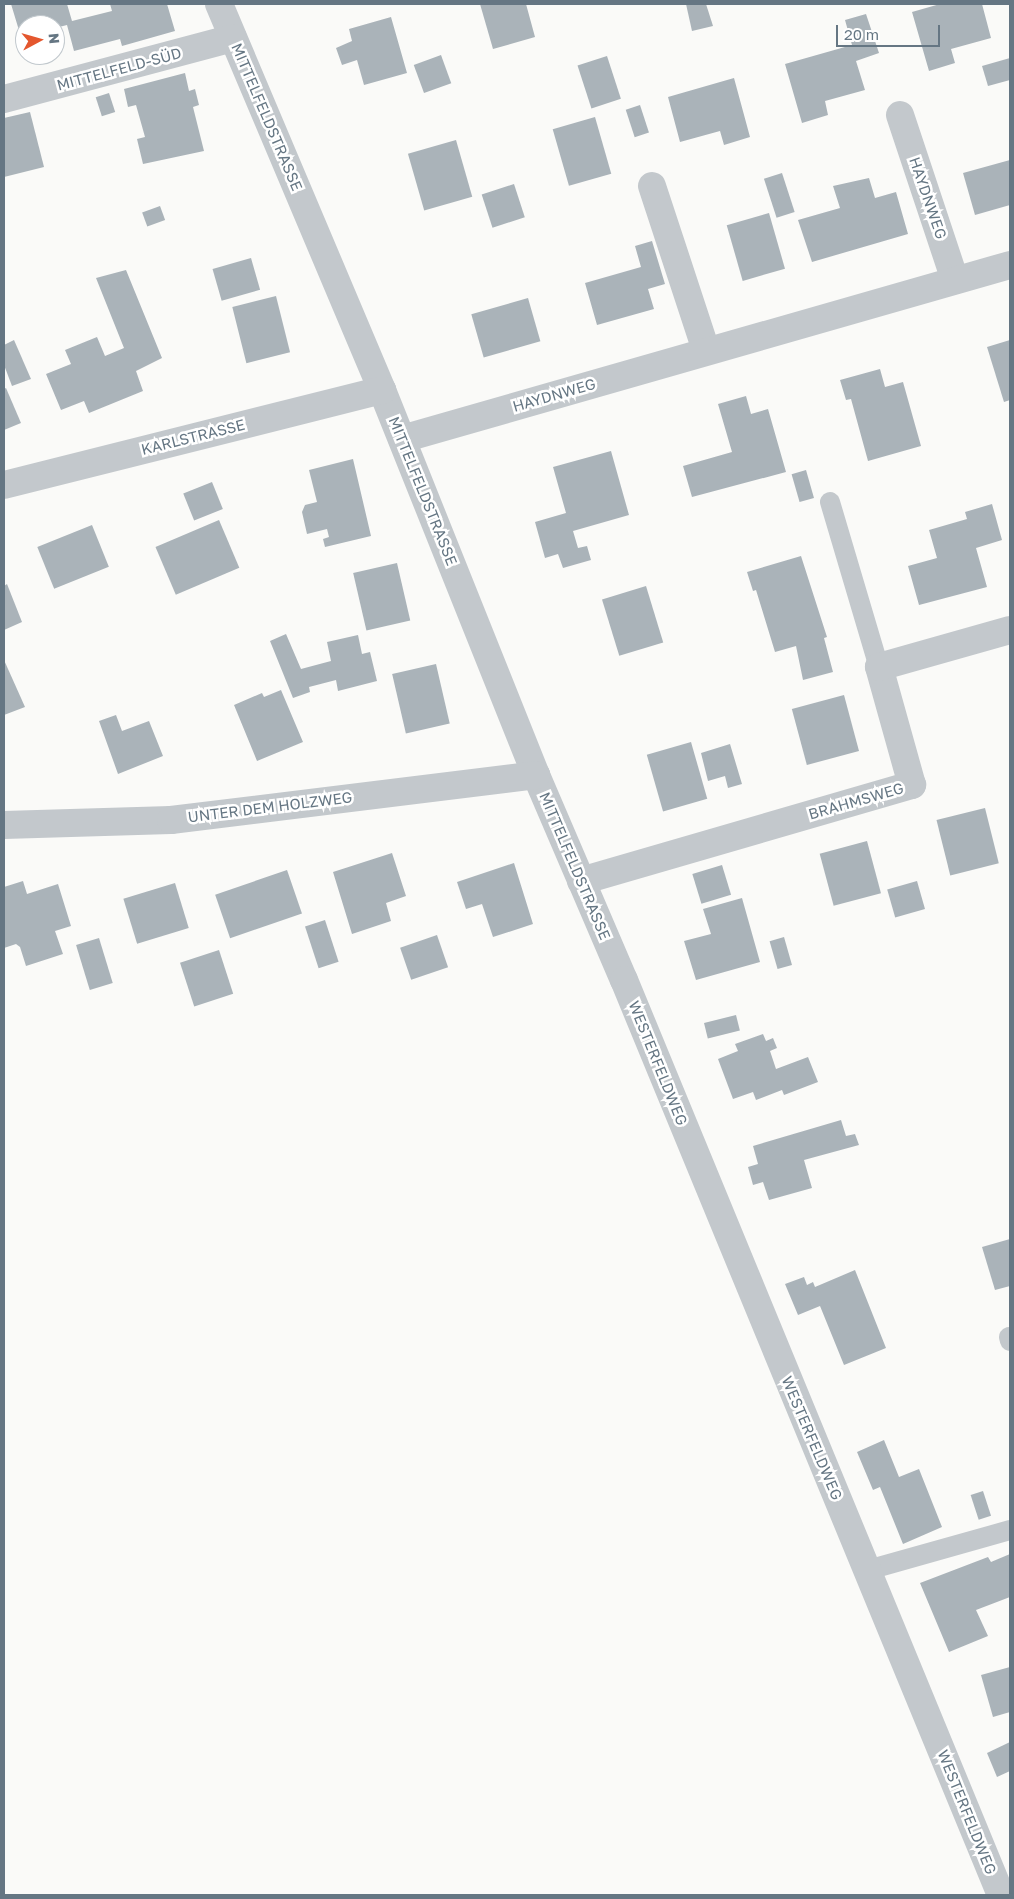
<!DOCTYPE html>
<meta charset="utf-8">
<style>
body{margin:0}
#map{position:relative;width:1014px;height:1899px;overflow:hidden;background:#fafaf8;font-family:"Golos Text",sans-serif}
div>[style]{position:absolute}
.building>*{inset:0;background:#aab3b9;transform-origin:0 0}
.service>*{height:20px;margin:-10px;padding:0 10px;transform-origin:10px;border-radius:10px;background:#c3c8cc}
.minor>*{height:28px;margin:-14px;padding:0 14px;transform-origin:14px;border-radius:14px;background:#c3c8cc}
span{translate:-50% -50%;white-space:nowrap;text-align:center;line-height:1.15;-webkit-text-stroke:5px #fff;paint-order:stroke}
.street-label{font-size:15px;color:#657683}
.frame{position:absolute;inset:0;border:5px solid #657683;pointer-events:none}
.north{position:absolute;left:15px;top:15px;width:50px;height:50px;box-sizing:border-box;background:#fff;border:1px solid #c1c8cd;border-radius:50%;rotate:84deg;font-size:14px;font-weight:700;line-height:20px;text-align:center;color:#657683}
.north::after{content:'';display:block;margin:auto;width:18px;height:22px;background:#e4572e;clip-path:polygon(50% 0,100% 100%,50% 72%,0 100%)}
.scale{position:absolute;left:836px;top:25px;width:104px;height:22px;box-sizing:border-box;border:2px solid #657683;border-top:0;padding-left:6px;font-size:15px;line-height:18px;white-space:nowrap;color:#657683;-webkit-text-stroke:4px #fff;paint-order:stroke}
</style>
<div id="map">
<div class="building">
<i style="clip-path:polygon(11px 4px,67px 4px,72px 21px,112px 11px,110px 4px,167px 4px,175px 31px,122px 46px,120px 39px,74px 51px,67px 25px,55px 28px,55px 25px,25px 25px,25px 36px,21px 37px)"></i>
<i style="clip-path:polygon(480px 4px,526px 4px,535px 37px,493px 49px)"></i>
<i style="clip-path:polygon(686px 4px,706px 4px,713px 26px,692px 31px)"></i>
<i style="clip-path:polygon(940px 4px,982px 4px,991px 38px,951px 49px,955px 63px,929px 71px,912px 12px)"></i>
<i style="clip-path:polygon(866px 14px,879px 53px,856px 61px,865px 90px,825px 101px,828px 115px,802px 123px,785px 64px,852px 45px,845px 20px)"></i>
<i style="clip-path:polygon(391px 17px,407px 73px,364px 85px,357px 60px,342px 65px,336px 48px,352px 41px,349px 29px)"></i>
<i style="left:441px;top:55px;width:30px;height:29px;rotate:70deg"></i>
<i style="left:607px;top:56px;width:45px;height:31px;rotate:72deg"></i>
<i style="clip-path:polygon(1010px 58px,1010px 80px,988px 86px,982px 66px)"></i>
<i style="clip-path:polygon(185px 73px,189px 91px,195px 89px,199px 105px,193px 107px,204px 151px,143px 164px,137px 139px,145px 137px,136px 105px,128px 107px,124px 89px)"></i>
<i style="clip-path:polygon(734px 78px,750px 137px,724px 145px,720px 131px,680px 142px,668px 97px)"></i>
<i style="left:109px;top:93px;width:20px;height:14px;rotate:72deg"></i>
<i style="left:640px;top:105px;width:29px;height:15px;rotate:72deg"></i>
<i style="clip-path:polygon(30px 112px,44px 167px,4px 177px,4px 118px)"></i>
<i style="left:595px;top:117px;width:59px;height:44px;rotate:74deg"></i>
<i style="left:456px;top:140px;width:59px;height:50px;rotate:74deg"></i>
<i style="clip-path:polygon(1010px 160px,1010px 205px,975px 215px,963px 173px)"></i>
<i style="left:782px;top:173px;width:41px;height:19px;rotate:72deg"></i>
<i style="clip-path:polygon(869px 178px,875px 198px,896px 192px,908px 234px,812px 262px,798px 220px,840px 208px,833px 186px)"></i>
<i style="left:514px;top:184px;width:35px;height:34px;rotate:72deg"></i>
<i style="left:160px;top:206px;width:15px;height:19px;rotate:70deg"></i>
<i style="left:769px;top:213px;width:58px;height:44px;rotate:74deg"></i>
<i style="clip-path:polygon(652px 241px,665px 284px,648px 289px,654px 309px,597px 325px,585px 283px,641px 267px,635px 246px)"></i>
<i style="left:251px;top:258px;width:33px;height:40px;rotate:74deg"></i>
<i style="clip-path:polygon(126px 270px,162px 358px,136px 371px,143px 391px,89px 413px,84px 401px,61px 410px,46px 374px,71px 364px,65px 350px,97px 337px,105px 356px,124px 348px,96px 278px)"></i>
<i style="left:276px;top:296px;width:58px;height:45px;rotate:76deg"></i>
<i style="left:528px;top:298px;width:45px;height:59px;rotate:74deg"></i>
<i style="clip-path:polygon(14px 340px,31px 379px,12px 386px,4px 365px,4px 345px)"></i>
<i style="clip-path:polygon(1010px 340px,1010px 400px,1004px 402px,987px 347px)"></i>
<i style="clip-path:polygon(880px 369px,885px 387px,903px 382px,921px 446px,868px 461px,851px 399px,846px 400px,840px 380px)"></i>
<i style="clip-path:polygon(6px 388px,21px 423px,4px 430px,4px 389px)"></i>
<i style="clip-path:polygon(746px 396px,751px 414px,768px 409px,786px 472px,692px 497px,683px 466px,732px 452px,718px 404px)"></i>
<i style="clip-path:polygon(611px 451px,629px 515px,573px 531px,578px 548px,587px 546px,591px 560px,563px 568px,558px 554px,545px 558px,535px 522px,566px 513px,553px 467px)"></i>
<i style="clip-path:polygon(353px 459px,371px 536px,325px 547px,323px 539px,329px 537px,327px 529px,307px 534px,302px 512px,305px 505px,317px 502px,309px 470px)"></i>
<i style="left:806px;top:470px;width:29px;height:15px;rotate:74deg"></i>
<i style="left:212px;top:482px;width:29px;height:31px;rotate:68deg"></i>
<i style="clip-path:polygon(992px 504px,1002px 540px,976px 548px,987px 587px,919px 605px,908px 566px,937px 558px,929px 530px,967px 519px,965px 512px)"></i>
<i style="left:219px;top:520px;width:52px;height:69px;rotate:67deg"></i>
<i style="left:92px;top:525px;width:45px;height:59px;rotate:68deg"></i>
<i style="clip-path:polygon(801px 556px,827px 637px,824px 638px,833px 672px,803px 680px,796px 646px,775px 652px,756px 590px,753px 591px,747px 572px)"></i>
<i style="left:397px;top:563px;width:59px;height:45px;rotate:77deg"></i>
<i style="clip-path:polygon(7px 584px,22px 622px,4px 630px,4px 586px)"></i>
<i style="left:646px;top:586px;width:59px;height:46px;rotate:73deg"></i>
<i style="clip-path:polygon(286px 634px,301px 669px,331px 661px,327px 642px,358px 635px,362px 654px,370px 652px,377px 681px,338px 691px,336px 680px,309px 687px,310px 692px,293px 698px,270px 641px)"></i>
<i style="clip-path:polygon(4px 660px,25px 707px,4px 715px)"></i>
<i style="left:436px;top:664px;width:61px;height:45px;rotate:77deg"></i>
<i style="clip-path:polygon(281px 690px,303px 742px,257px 761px,234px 705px,262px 693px,264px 697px)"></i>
<i style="left:844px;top:695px;width:58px;height:54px;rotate:75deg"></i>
<i style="clip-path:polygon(116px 715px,122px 731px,149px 721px,163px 756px,118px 774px,99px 721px)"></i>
<i style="left:691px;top:742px;width:59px;height:46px;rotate:74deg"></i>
<i style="clip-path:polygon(730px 744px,742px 784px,728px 788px,725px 776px,708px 781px,701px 753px)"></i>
<i style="left:985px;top:808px;width:57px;height:50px;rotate:76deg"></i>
<i style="left:867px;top:841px;width:54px;height:49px;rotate:75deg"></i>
<i style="clip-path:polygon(392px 853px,406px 896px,386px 903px,391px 921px,352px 934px,333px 872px)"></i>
<i style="clip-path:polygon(514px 863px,533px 924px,493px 937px,482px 904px,466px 909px,457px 882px)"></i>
<i style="left:722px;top:865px;width:31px;height:31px;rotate:73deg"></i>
<i style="left:287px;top:870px;width:46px;height:76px;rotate:71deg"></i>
<i style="clip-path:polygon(23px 881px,27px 894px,58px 884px,71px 926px,55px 931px,63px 954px,26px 966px,20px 947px,16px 944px,4px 948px,4px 887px)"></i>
<i style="left:917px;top:881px;width:29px;height:31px;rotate:74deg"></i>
<i style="left:175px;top:883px;width:47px;height:54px;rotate:73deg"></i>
<i style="clip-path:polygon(742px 898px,760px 962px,696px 980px,684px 941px,711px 934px,703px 909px)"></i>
<i style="left:325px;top:920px;width:44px;height:21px;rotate:72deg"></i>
<i style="left:437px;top:935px;width:34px;height:39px;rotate:71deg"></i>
<i style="left:784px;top:937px;width:29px;height:15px;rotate:74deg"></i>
<i style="left:99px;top:938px;width:47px;height:24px;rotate:73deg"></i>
<i style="left:219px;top:950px;width:46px;height:41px;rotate:72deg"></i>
<i style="left:736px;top:1015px;width:16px;height:33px;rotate:76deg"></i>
<i style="clip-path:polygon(763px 1034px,766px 1041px,773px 1038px,777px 1048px,770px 1051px,776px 1069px,808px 1057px,818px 1082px,784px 1095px,782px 1090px,756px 1100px,753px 1092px,733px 1099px,718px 1059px,738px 1051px,735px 1044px)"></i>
<i style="clip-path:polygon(841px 1120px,846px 1136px,855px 1134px,859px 1145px,804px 1160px,812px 1188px,769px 1200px,763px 1182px,753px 1185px,748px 1167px,758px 1164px,753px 1146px)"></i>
<i style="clip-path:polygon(1010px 1239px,1010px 1286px,995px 1290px,982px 1247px)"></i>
<i style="clip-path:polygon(855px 1270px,886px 1348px,844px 1365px,820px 1306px,798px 1315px,785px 1284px,804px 1277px,807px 1285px,813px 1282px,815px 1287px)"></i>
<i style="clip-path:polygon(884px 1440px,899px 1477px,919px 1469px,942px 1527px,903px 1544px,880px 1487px,873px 1490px,857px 1452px)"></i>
<i style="left:983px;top:1491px;width:26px;height:13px;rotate:72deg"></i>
<i style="clip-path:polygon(1010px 1554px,1010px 1597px,976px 1610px,988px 1636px,949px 1652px,920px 1583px,988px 1557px,991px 1562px)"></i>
<i style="clip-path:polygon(1010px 1667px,1010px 1712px,993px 1717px,981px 1675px)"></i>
<i style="clip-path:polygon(1010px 1742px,1010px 1771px,997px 1777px,987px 1753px)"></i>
</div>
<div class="service">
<i style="left:830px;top:502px;width:172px;rotate:73.5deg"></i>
<i style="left:1009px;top:1337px;width:4px;rotate:76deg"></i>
<i style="left:868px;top:1570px;width:148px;rotate:-15.7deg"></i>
</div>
<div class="minor">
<i style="left:219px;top:4px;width:419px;rotate:67.1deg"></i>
<i style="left:382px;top:390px;width:415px;rotate:68.2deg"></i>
<i style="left:536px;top:775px;width:223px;rotate:66.8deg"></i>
<i style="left:624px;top:980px;width:990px;rotate:67.61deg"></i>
<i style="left:4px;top:99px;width:237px;rotate:-14.9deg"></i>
<i style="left:900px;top:115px;width:174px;rotate:71.6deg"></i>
<i style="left:652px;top:186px;width:173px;rotate:71.8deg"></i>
<i style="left:402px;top:439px;width:632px;rotate:-15.97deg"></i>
<i style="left:4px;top:485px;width:390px;rotate:-14.1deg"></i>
<i style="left:4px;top:825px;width:167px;rotate:-1.7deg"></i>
<i style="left:171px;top:820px;width:368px;rotate:-7deg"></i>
<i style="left:581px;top:881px;width:345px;rotate:-16.2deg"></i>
<i style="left:912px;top:785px;width:123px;rotate:-105.6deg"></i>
<i style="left:879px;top:667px;width:136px;rotate:-15.8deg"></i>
</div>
<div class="street-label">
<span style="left:119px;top:69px;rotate:-15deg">MITTELFELD-SÜD</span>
<span style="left:267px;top:117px;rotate:67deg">MITTELFELDSTRASSE</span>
<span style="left:928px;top:198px;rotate:71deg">HAYDNWEG</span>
<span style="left:554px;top:395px;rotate:-16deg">HAYDNWEG</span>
<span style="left:193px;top:437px;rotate:-14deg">KARLSTRASSE</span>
<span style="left:423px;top:491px;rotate:68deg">MITTELFELDSTRASSE</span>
<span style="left:856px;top:801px;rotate:-16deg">BRAHMSWEG</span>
<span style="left:270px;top:807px;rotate:-7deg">UNTER DEM HOLZWEG</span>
<span style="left:575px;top:866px;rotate:67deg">MITTELFELDSTRASSE</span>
<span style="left:658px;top:1063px;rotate:68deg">WESTERFELDWEG</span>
<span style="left:812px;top:1438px;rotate:67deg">WESTERFELDWEG</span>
<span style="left:967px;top:1812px;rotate:68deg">WESTERFELDWEG</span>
</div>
<div class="frame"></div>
<div class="north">N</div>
<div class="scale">20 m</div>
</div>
